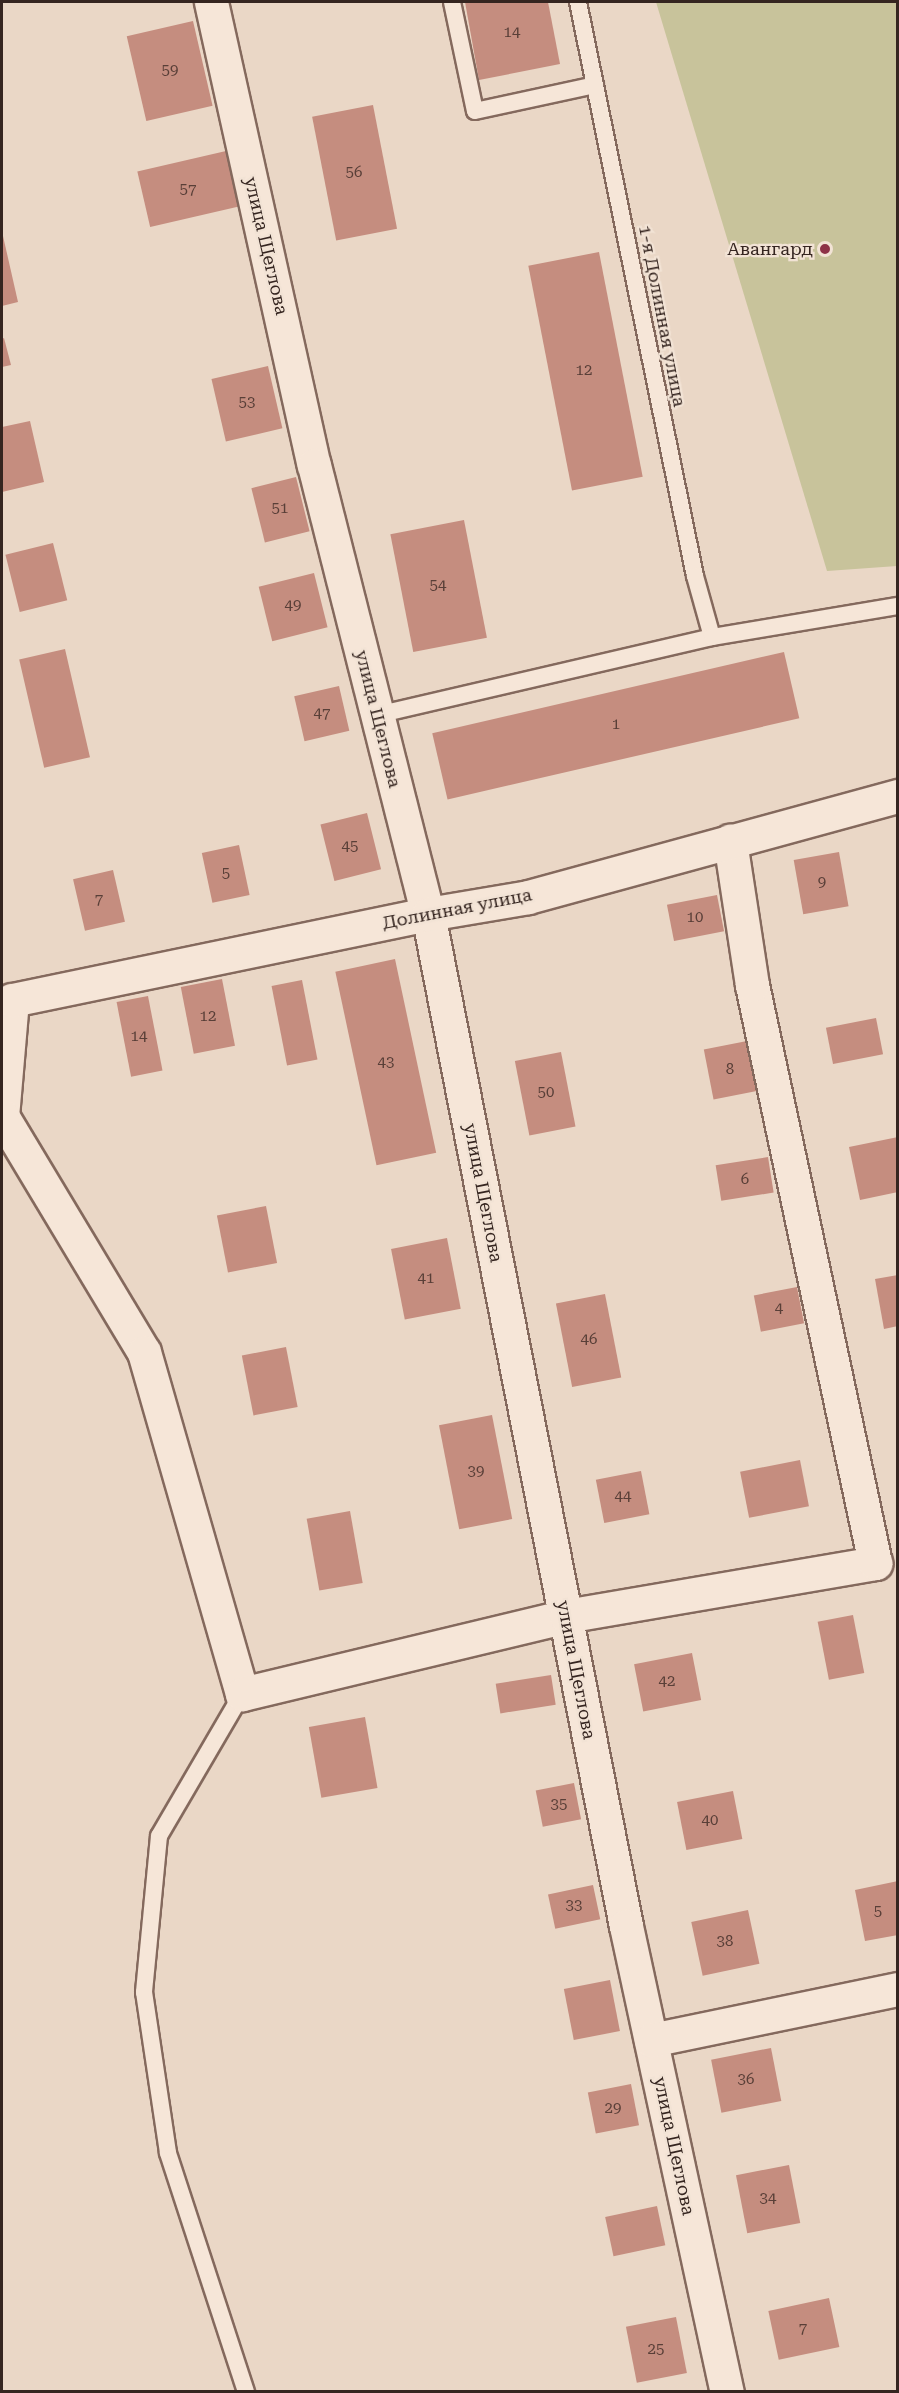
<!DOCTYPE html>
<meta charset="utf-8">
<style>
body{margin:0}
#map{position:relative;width:899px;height:2393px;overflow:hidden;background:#ead7c6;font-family:"Roboto Serif",serif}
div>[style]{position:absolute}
.green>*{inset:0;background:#c8c39b}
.building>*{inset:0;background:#c58d7f;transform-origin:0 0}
.roads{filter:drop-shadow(2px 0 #84695d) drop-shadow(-2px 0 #84695d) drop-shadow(0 2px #84695d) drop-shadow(0 -2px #84695d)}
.service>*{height:16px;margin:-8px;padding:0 8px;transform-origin:8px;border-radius:8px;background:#f6e6d8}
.minor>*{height:33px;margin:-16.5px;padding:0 16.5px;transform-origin:16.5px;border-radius:16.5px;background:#f6e6d8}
.dots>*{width:16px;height:16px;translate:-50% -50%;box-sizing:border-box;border:3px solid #f2e3d5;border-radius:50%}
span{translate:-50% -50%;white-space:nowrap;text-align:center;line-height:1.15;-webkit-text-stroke:4.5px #f2e3d5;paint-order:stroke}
.number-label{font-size:15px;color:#593f38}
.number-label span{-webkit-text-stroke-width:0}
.street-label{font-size:18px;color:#352520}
.poi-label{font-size:18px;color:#352520}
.right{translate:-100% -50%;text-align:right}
.frame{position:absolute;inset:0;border:3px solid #352520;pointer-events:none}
</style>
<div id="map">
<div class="green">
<i style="clip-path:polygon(656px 2px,897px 2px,897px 566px,827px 571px)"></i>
</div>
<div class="building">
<i style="clip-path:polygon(465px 2px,548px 2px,560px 64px,479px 80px)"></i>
<i style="left:193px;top:21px;width:87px;height:68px;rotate:77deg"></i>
<i style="left:373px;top:105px;width:126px;height:62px;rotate:79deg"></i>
<i style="left:226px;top:151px;width:57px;height:91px;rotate:77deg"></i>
<i style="clip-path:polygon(3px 236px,18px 302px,2px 306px,2px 237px)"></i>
<i style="left:599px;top:252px;width:229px;height:72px;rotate:79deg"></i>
<i style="clip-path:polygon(4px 338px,11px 365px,2px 367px,2px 339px)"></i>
<i style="left:268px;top:366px;width:64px;height:58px;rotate:77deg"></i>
<i style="clip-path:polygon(30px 421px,44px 482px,2px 492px,2px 427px)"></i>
<i style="left:296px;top:477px;width:56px;height:46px;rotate:76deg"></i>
<i style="left:464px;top:520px;width:120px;height:75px;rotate:79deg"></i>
<i style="left:53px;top:543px;width:59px;height:49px;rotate:76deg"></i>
<i style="left:314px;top:573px;width:56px;height:57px;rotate:76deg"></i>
<i style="left:65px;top:649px;width:111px;height:47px;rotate:77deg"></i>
<i style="left:784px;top:652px;width:68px;height:361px;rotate:77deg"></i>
<i style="left:339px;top:686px;width:46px;height:46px;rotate:77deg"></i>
<i style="left:367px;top:813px;width:58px;height:48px;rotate:76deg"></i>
<i style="left:239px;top:845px;width:51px;height:38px;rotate:78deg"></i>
<i style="left:839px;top:852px;width:55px;height:46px;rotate:80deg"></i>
<i style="left:113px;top:870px;width:53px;height:41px;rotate:77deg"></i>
<i style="left:717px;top:895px;width:37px;height:51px;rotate:79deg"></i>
<i style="left:395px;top:959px;width:198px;height:61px;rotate:78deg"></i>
<i style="left:222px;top:979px;width:68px;height:42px;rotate:79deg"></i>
<i style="left:302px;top:980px;width:81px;height:31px;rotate:79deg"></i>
<i style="left:148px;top:996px;width:76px;height:32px;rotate:79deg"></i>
<i style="left:876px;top:1018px;width:37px;height:51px;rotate:79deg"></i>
<i style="left:747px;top:1041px;width:51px;height:44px;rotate:79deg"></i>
<i style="left:561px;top:1052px;width:76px;height:47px;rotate:79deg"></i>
<i style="clip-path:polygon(898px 1137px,898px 1192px,860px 1200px,849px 1147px)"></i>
<i style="left:768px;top:1157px;width:36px;height:53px;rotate:81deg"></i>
<i style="left:266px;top:1206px;width:58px;height:50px;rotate:79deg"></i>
<i style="left:447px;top:1238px;width:72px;height:57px;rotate:79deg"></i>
<i style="clip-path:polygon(898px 1275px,898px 1326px,884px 1329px,875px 1279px)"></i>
<i style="left:797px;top:1287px;width:37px;height:44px;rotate:79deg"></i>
<i style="left:605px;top:1294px;width:85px;height:50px;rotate:79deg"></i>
<i style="left:286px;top:1347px;width:61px;height:45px;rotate:79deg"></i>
<i style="left:492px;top:1415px;width:106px;height:54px;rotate:79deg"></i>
<i style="left:800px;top:1460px;width:47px;height:61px;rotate:79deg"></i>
<i style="left:641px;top:1471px;width:44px;height:46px;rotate:79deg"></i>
<i style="left:350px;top:1511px;width:73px;height:44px;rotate:80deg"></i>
<i style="left:853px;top:1615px;width:59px;height:36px;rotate:79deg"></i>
<i style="left:692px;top:1653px;width:48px;height:59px;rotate:79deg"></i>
<i style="left:551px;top:1675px;width:30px;height:56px;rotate:81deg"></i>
<i style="left:365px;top:1717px;width:72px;height:57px;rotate:80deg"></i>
<i style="left:574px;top:1783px;width:37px;height:39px;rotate:79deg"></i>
<i style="left:733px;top:1791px;width:49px;height:57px;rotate:79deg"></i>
<i style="clip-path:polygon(898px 1881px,898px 1935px,865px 1941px,855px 1890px)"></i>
<i style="left:593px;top:1885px;width:35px;height:46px;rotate:78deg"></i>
<i style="left:748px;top:1910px;width:55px;height:58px;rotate:78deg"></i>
<i style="left:610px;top:1980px;width:52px;height:47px;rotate:79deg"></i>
<i style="left:771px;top:2048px;width:54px;height:61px;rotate:79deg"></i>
<i style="left:631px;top:2084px;width:42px;height:44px;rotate:79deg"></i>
<i style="left:789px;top:2165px;width:59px;height:54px;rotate:79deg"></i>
<i style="left:657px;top:2206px;width:40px;height:53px;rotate:78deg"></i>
<i style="left:829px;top:2298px;width:50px;height:62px;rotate:78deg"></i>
<i style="left:676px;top:2317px;width:57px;height:51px;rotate:79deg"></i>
</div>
<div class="roads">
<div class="service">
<i style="left:452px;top:2px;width:111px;rotate:78.1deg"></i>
<i style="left:475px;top:111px;width:123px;rotate:-12.2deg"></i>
<i style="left:578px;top:2px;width:586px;rotate:78.48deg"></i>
<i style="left:695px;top:576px;width:63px;rotate:74.4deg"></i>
<i style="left:377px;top:715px;width:344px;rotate:-13.1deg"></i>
<i style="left:712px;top:637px;width:189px;rotate:-9.5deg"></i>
<i style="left:242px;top:1694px;width:164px;rotate:120.3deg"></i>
<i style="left:159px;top:1836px;width:157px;rotate:95.5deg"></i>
<i style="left:144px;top:1992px;width:163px;rotate:81.5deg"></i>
<i style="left:168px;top:2153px;width:251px;rotate:71.9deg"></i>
</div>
<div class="minor">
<i style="left:211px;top:2px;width:474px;rotate:77.5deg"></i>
<i style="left:314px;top:465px;width:463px;rotate:75.8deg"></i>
<i style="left:428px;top:914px;width:1031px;rotate:78.93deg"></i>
<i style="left:626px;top:1926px;width:477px;rotate:77.8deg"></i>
<i style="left:12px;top:1000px;width:116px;rotate:94.9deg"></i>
<i style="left:2px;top:1116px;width:275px;rotate:59deg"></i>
<i style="left:144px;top:1352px;width:356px;rotate:74deg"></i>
<i style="left:242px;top:1694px;width:333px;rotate:-13.5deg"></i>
<i style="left:566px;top:1616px;width:314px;rotate:-9.7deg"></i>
<i style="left:875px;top:1563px;width:591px;rotate:-102.01deg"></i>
<i style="left:752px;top:985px;width:146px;rotate:-98.7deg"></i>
<i style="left:12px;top:1000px;width:425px;rotate:-11.7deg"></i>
<i style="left:428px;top:914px;width:101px;rotate:-9.6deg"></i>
<i style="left:528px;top:897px;width:384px;rotate:-15.3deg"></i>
<i style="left:651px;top:2040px;width:252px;rotate:-11.7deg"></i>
</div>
</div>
<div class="dots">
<i style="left:825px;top:249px;background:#8e3247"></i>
</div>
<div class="number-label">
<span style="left:512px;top:33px">14</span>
<span style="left:170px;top:71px">59</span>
<span style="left:354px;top:173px">56</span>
<span style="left:188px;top:190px">57</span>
<span style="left:584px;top:371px">12</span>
<span style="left:247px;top:403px">53</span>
<span style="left:280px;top:509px">51</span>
<span style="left:438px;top:586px">54</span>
<span style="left:293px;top:606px">49</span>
<span style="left:322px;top:714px">47</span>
<span style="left:616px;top:725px">1</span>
<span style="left:350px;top:847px">45</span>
<span style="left:226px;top:874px">5</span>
<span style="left:822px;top:883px">9</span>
<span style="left:99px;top:900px">7</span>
<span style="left:695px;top:918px">10</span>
<span style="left:208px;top:1017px">12</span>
<span style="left:139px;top:1037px">14</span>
<span style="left:386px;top:1063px">43</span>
<span style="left:730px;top:1070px">8</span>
<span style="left:546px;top:1093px">50</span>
<span style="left:745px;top:1180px">6</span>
<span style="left:426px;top:1279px">41</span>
<span style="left:779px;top:1309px">4</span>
<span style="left:589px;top:1340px">46</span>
<span style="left:476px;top:1472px">39</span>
<span style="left:623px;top:1497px">44</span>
<span style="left:667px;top:1682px">42</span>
<span style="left:559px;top:1805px">35</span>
<span style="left:710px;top:1821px">40</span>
<span style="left:574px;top:1906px">33</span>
<span style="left:878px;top:1912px">5</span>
<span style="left:725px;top:1942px">38</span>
<span style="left:746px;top:2080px">36</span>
<span style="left:613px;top:2109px">29</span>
<span style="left:768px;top:2199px">34</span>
<span style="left:803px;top:2329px">7</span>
<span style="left:656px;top:2350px">25</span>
</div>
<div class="street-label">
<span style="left:266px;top:246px;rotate:77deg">улица Щеглова</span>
<span style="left:662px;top:316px;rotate:79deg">1-я Долинная улица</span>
<span style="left:378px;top:719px;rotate:76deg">улица Щеглова</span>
<span style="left:457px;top:909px;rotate:-11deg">Долинная улица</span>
<span style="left:483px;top:1193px;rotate:79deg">улица Щеглова</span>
<span style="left:576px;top:1670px;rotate:79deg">улица Щеглова</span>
<span style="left:674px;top:2146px;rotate:78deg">улица Щеглова</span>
</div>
<div class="poi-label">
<span class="right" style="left:813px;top:249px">Авангард</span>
</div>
<div class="frame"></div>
</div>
